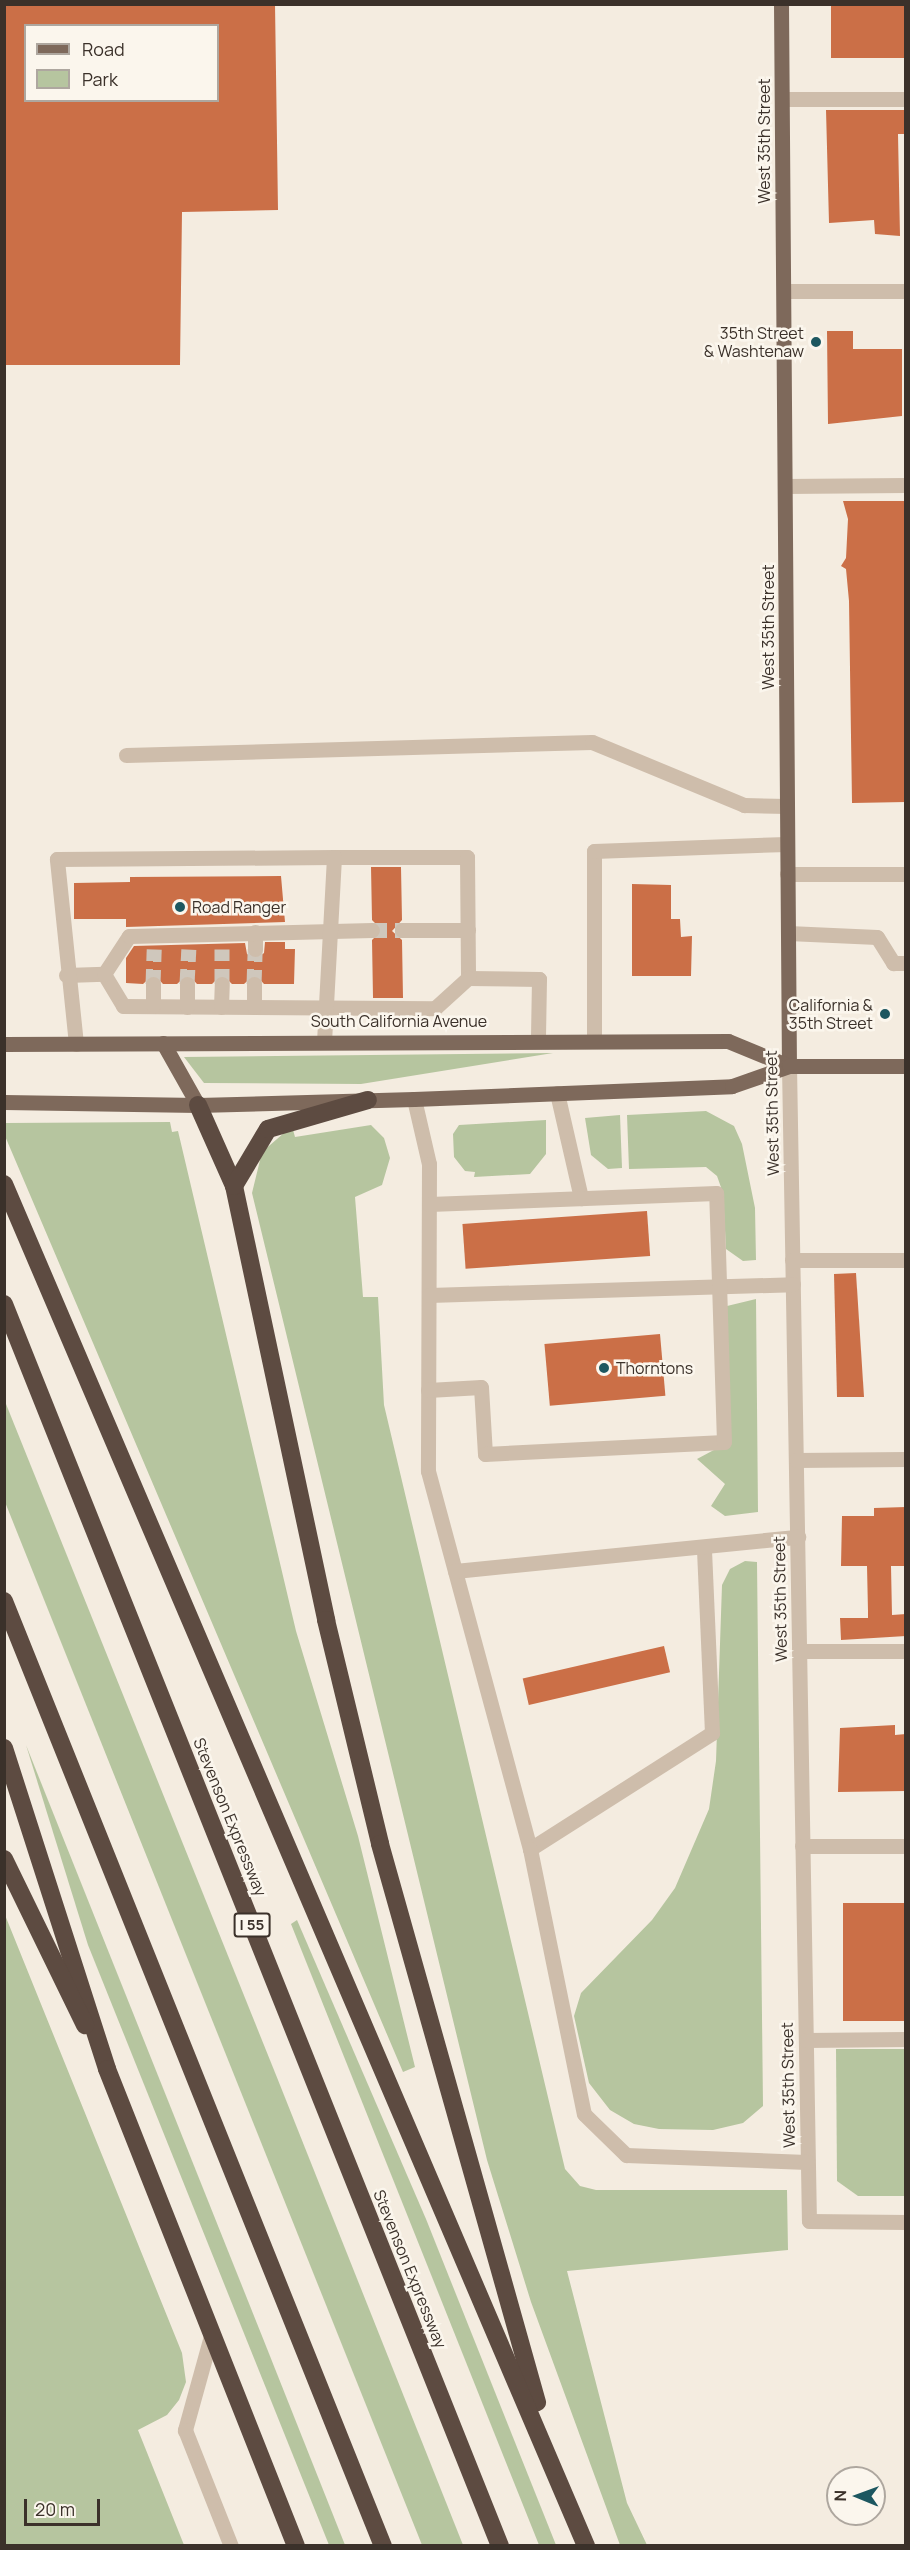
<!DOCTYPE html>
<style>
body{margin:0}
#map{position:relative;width:910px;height:2550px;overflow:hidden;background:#f4ece0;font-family:Manrope,sans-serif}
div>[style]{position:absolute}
.green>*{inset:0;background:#b6c59f}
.building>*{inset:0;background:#cb6f47;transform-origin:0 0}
.minor-tunnel>*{height:15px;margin-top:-7.5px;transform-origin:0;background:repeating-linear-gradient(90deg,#cfc7bc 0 15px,transparent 0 23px)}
.minor>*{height:15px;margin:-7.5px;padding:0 7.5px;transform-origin:7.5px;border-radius:7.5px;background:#cebdab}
.major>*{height:15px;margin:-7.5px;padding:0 7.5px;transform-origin:7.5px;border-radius:7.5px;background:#7e695b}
.highway>*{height:18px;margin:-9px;padding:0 9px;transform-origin:9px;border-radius:9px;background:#5d4b41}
.dots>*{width:16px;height:16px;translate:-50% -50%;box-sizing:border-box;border:3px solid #fbf6ed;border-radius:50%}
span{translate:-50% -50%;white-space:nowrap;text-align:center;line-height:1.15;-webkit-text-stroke:5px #fbf6ed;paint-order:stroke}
.shield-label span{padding:2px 4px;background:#fbf6ed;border:2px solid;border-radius:4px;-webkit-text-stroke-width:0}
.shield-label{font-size:15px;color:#3b312a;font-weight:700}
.street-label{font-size:16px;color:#3b312a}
.poi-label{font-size:16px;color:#3b312a}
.right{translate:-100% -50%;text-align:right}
.left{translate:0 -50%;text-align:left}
.frame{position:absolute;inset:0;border:6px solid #3b312a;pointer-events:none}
.legend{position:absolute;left:24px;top:24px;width:195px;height:78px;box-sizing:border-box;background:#fbf6ed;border:2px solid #aea79f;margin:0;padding:8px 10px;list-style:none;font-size:18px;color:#3b312a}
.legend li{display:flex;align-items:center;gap:12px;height:30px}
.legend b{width:30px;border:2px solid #aea79f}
.north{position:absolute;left:826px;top:2466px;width:60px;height:60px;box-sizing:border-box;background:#fbf6ed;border:2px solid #aea79f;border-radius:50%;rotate:271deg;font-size:16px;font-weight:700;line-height:24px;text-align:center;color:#3b312a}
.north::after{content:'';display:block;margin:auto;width:21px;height:27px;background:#1d5760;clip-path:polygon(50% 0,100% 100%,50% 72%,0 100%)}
.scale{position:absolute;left:24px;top:2499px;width:76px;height:27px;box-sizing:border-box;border:3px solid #3b312a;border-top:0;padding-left:8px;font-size:18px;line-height:21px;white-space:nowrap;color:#3b312a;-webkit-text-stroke:4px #fbf6ed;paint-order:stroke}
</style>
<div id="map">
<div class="green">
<i style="clip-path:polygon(553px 1053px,361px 1084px,204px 1083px,184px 1057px)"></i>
<i style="clip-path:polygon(706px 1111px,734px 1126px,742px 1144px,755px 1208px,756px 1260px,743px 1261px,726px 1249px,723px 1193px,717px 1176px,706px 1167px,629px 1169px,627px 1115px)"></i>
<i style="clip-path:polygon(620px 1115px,622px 1168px,608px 1169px,591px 1155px,585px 1118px)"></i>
<i style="clip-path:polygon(546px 1120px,546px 1154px,530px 1174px,474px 1177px,475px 1172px,465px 1171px,454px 1157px,453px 1134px,459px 1125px)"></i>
<i style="clip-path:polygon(170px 1122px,172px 1132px,178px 1131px,296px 1631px,358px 1836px,415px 2067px,403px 2072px,5px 1136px,5px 1123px)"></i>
<i style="clip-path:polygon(371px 1125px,384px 1138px,390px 1158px,382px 1185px,355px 1197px,363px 1297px,378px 1297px,384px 1405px,565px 2169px,580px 2186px,596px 2190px,787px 2190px,788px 2250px,567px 2271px,627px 2503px,647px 2545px,620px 2545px,531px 2302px,487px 2160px,252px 1193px,262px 1152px,292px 1126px,295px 1137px)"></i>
<i style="clip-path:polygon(756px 1299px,758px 1512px,725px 1516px,711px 1506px,725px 1484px,697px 1459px,727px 1443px,727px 1306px)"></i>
<i style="clip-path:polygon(4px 1399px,278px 2080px,463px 2545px,422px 2545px,5px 1502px)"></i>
<i style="clip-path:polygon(745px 1561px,757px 1562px,763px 2106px,743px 2123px,713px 2130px,659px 2129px,634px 2124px,610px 2110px,589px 2083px,574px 2016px,581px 1993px,652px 1920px,675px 1888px,709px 1809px,716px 1761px,722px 1585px,730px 1569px)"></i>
<i style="clip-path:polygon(26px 1745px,264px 2341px,345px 2545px,329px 2545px,88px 1945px)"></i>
<i style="clip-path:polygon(5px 1915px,182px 2353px,186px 2382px,179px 2400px,167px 2415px,138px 2430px,184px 2545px,5px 2544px)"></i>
<i style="clip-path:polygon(297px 1920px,426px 2219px,556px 2545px,539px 2545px,291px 1924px)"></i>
<i style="clip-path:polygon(836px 2049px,905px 2049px,905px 2196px,858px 2196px,837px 2181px)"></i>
</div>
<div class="building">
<i style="clip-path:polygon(evenodd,4px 4px,275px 4px,278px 210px,182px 212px,180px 365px,4px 365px,4px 4px,26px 26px,218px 26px,218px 100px,26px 100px,26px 26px)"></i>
<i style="left:831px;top:4px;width:74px;height:54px"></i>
<i style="clip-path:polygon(826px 110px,906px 110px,906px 134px,898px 134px,900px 236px,875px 234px,874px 220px,829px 223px)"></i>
<i style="clip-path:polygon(827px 331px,853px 331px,853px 349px,902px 349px,902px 416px,828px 424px)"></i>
<i style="clip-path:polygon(843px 501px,906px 501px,906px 802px,852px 803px,849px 601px,846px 569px,841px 566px,846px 558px,848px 519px)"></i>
<i style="clip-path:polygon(371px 867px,401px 867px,402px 920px,392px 931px,402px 940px,403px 998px,373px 998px,372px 940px,382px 930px,372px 920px)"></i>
<i style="clip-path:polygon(281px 876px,285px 922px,126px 927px,126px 919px,74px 919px,74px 883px,130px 882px,130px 877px)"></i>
<i style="clip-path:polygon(632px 884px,671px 885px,671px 919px,680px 919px,681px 937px,692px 936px,691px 976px,632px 976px)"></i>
<i style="clip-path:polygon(265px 942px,285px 942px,285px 949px,295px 949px,294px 984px,264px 984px,255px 974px,244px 984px,232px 984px,222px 974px,212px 984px,197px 984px,188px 974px,177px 984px,163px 984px,154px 974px,143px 984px,126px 983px,126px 958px,134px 946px,245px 943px,247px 954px,256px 959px,264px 953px)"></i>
<i style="left:647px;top:1211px;width:45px;height:185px;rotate:86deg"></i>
<i style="clip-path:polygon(856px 1273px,864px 1397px,837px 1397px,834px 1274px)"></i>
<i style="left:660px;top:1334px;width:62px;height:116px;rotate:85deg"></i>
<i style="clip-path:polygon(906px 1507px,906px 1566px,891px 1566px,892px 1615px,906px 1614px,906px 1636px,841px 1640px,840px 1618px,868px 1618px,868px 1612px,867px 1566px,841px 1566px,842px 1516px,874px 1516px,874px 1508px)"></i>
<i style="left:664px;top:1646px;width:27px;height:145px;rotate:77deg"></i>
<i style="clip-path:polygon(895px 1725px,895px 1735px,906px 1734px,906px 1791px,838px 1792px,840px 1728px)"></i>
<i style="left:843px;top:1903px;width:63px;height:118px"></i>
</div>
<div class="minor-tunnel">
<i style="left:372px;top:930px;width:30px"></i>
<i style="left:153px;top:984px;width:35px;rotate:-88deg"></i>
<i style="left:187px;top:984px;width:35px;rotate:-87deg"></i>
<i style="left:222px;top:984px;width:35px;rotate:-90deg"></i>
<i style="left:254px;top:984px;width:35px;rotate:-88deg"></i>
</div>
<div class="minor">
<i style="left:782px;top:99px;width:124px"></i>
<i style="left:784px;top:291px;width:122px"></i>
<i style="left:785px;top:486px;width:121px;rotate:-0.5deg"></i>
<i style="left:126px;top:755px;width:466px;rotate:-1.6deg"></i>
<i style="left:592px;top:742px;width:165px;rotate:22.5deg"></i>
<i style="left:744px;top:805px;width:43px;rotate:1.3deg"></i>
<i style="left:334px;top:857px;width:133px"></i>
<i style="left:467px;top:857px;width:121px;rotate:89.5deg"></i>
<i style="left:468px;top:978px;width:71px;rotate:0.8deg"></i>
<i style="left:539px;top:979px;width:60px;rotate:91deg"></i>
<i style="left:787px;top:874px;width:119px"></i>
<i style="left:402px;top:930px;width:66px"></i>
<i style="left:788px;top:933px;width:89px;rotate:2.6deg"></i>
<i style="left:877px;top:937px;width:31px;rotate:58deg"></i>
<i style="left:893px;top:963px;width:13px"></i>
<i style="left:255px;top:949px;width:17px;rotate:-90deg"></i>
<i style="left:104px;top:974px;width:37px;rotate:59deg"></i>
<i style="left:123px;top:1006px;width:312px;rotate:0.4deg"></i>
<i style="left:435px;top:1008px;width:45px;rotate:-42.3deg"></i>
<i style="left:66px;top:975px;width:38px;rotate:-2deg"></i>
<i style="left:104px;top:974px;width:45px;rotate:-56.7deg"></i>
<i style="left:129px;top:936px;width:243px;rotate:-1.4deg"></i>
<i style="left:153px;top:1006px;width:22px;rotate:-90deg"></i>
<i style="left:187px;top:1007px;width:23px;rotate:-90deg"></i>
<i style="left:221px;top:1007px;width:23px;rotate:-88deg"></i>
<i style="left:254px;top:1007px;width:23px;rotate:-90deg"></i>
<i style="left:594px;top:1039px;width:188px;rotate:-90deg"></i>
<i style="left:594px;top:851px;width:193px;rotate:-2.1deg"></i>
<i style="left:76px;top:1044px;width:186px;rotate:-95.9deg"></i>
<i style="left:57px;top:859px;width:277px;rotate:-0.4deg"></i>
<i style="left:334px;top:857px;width:182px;rotate:93.1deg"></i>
<i style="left:789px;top:1066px;width:1155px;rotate:89.01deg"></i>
<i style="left:809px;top:2221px;width:97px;rotate:0.6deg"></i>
<i style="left:557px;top:1093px;width:108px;rotate:77.1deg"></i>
<i style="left:414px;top:1099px;width:67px;rotate:77deg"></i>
<i style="left:429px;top:1164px;width:307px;rotate:90.2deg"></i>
<i style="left:428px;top:1471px;width:392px;rotate:74.9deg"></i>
<i style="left:530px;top:1849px;width:216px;rotate:-32.5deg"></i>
<i style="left:712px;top:1733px;width:184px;rotate:-92.5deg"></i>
<i style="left:792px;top:1260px;width:114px"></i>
<i style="left:429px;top:1295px;width:364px;rotate:-1.7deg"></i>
<i style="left:428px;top:1390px;width:53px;rotate:-3.2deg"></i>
<i style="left:481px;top:1387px;width:67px;rotate:86.6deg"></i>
<i style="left:485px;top:1454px;width:239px;rotate:-2.9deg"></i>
<i style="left:724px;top:1442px;width:249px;rotate:-91.8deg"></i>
<i style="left:716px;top:1193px;width:287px;rotate:177.8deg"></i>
<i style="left:796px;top:1460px;width:110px;rotate:-0.5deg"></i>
<i style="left:455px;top:1571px;width:345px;rotate:-5.7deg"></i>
<i style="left:799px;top:1651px;width:107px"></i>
<i style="left:802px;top:1846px;width:104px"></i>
<i style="left:530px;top:1849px;width:270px;rotate:78.5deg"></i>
<i style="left:584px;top:2114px;width:59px;rotate:44.3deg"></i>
<i style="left:626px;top:2155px;width:181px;rotate:2.2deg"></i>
<i style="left:806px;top:2040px;width:100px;rotate:-0.6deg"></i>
<i style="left:211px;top:2336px;width:98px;rotate:105.5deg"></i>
<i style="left:185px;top:2430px;width:125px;rotate:68.4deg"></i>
</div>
<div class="major">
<i style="left:781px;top:4px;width:1062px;rotate:89.57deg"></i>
<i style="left:163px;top:1043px;width:71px;rotate:60.6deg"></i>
<i style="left:4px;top:1044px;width:724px;rotate:-0.24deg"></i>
<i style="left:728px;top:1041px;width:66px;rotate:22.3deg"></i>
<i style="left:4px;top:1102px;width:194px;rotate:0.9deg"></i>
<i style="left:198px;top:1105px;width:216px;rotate:-1.6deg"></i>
<i style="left:414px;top:1099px;width:318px;rotate:-2.3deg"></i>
<i style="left:732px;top:1086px;width:60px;rotate:-19.3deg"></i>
<i style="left:789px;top:1066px;width:117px"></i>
</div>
<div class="highway">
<i style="left:198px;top:1105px;width:89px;rotate:66deg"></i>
<i style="left:234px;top:1186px;width:444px;rotate:78deg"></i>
<i style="left:326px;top:1620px;width:230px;rotate:76.4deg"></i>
<i style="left:380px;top:1844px;width:580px;rotate:74.29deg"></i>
<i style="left:4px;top:1184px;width:1481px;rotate:66.86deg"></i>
<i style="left:234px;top:1186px;width:66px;rotate:-59.2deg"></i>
<i style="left:268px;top:1129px;width:104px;rotate:-16.2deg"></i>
<i style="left:4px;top:1304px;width:1337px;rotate:68.23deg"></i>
<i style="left:4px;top:1601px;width:1018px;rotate:68.15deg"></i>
<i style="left:4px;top:1748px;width:337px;rotate:72.2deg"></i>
<i style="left:107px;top:2069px;width:513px;rotate:68.39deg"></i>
<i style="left:4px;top:1859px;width:185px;rotate:64deg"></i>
</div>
<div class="dots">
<i style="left:816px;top:342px;background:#1d5760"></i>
<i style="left:180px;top:907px;background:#1d5760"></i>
<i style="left:885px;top:1014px;background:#1d5760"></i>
<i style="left:604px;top:1368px;background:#1d5760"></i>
</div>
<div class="shield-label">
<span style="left:252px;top:1925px">I 55</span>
</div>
<div class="street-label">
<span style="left:764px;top:141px;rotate:-90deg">West 35th Street</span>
<span style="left:768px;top:627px;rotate:-90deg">West 35th Street</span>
<span style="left:399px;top:1021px">South California Avenue</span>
<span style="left:772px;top:1113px;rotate:-91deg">West 35th Street</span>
<span style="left:780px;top:1599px;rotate:-91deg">West 35th Street</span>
<span style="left:230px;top:1817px;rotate:68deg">Stevenson Expressway</span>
<span style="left:788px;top:2085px;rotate:-91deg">West 35th Street</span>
<span style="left:410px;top:2269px;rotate:68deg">Stevenson Expressway</span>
</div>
<div class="poi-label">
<span class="right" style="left:804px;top:342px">35th Street<br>&amp; Washtenaw</span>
<span class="left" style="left:192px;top:907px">Road Ranger</span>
<span class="right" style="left:873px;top:1014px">California &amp;<br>35th Street</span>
<span class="left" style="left:616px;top:1368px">Thorntons</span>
</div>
<div class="frame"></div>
<ul class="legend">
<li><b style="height:8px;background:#7e695b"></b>Road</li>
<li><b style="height:16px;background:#b6c59f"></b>Park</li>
</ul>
<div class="north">N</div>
<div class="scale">20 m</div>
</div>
